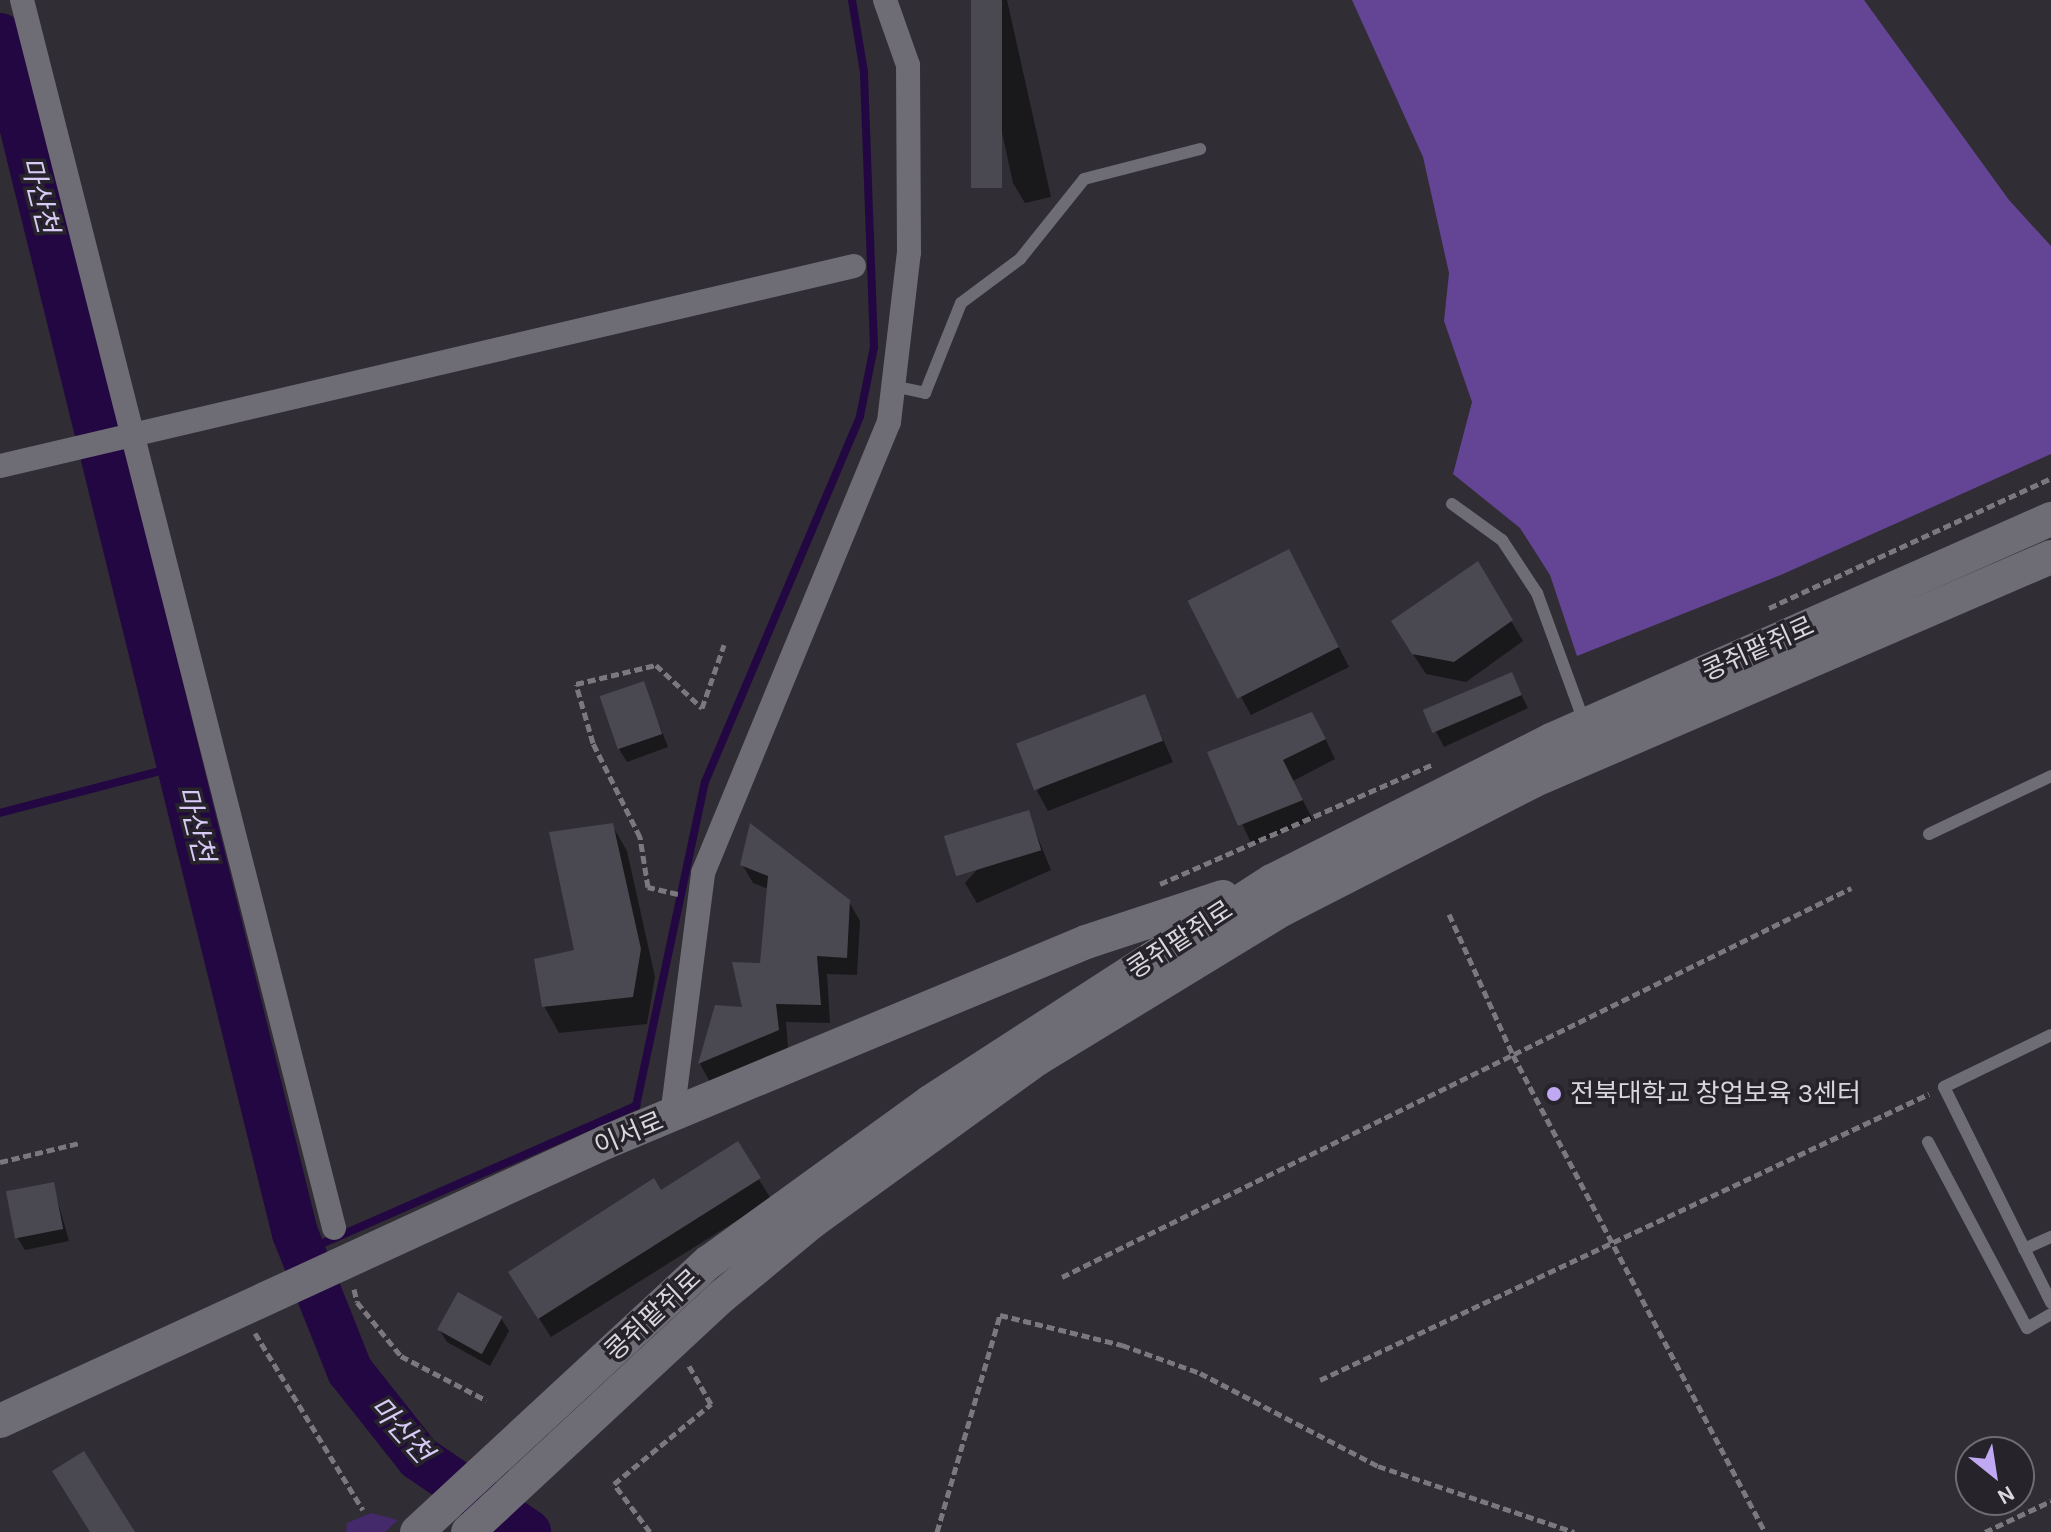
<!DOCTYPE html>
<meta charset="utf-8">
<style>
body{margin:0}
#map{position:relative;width:2051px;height:1532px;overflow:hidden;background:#302d34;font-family:Karla,"Noto Sans KR",sans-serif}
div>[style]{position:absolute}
.green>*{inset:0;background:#44296b}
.forest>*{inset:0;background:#644595}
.shadow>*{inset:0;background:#0007}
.stream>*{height:8px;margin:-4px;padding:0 4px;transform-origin:4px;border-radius:4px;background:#230742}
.river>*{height:46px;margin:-23px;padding:0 23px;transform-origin:23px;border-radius:23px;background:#230742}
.building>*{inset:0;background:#4a4850;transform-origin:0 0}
.path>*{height:5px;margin-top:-2.5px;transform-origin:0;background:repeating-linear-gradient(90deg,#7b787e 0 8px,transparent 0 12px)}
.lane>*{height:12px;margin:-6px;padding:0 6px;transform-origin:6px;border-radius:6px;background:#6e6c74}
.street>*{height:24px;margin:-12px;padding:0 12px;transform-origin:12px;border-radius:12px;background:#6e6c74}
.secondary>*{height:34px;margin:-17px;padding:0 17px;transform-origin:17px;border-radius:17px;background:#6e6c74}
.dots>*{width:22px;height:22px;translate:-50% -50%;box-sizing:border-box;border:4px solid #26242a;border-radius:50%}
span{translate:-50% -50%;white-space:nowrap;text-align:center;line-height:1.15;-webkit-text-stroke:7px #26242a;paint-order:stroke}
.street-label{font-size:26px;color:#d9d7dc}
.poi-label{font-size:26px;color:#d9d7dc}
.left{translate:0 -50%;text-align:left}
.water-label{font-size:28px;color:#d7caf6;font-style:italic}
.north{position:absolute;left:1955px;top:1436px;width:80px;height:80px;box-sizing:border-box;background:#26242a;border:2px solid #6e6c71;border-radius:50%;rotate:150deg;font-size:22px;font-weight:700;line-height:32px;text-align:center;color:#d9d7dc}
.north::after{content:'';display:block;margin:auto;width:28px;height:36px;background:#c1a8f3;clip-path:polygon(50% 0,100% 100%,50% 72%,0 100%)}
</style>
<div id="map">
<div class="green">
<i style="clip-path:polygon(371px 1513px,398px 1520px,385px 1532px,346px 1532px,347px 1523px)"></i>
</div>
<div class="forest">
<i style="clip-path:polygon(1352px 0,1864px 0,2009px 200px,2051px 246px,2051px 454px,1783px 574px,1577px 656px,1550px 575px,1520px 528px,1453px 474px,1472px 402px,1444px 321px,1449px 273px,1423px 157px)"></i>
</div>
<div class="shadow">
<i style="clip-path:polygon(973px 0,1007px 0,1051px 197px,1025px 203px,1013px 183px)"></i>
<i style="clip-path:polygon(1477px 564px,1523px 641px,1466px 682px,1426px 674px,1405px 642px)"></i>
<i style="clip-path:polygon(1300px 571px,1349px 667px,1251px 715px,1188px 600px)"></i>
<i style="clip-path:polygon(643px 683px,668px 747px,627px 762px,619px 749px)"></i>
<i style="clip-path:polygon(1518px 688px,1528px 708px,1444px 747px,1427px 714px)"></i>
<i style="clip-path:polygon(1144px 696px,1173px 762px,1048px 811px,1037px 791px)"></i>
<i style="clip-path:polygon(1323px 734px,1335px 759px,1293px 781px,1313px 820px,1252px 845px,1209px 753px)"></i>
<i style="clip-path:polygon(1028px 813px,1051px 870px,977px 903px,965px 883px)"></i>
<i style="clip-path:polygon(612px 825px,627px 851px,655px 977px,647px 1024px,559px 1033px,544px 1006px,576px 952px)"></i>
<i style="clip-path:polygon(742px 864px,849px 902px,860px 921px,857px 975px,827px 974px,830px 1023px,786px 1022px,788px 1048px,710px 1082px,700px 1064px,716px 1007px,744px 1009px,762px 965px,769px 889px,753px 883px)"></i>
<i style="clip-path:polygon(737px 1144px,771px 1199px,551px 1337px,522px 1292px)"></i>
<i style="clip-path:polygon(53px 1184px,69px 1241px,25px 1250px,17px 1237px)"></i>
<i style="clip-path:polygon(501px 1318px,509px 1331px,490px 1366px,447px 1342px,439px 1329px)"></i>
</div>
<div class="stream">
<i style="left:0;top:813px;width:189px;rotate:-14.7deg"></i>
<i style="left:303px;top:1252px;width:364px;rotate:-23.7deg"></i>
<i style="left:636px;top:1106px;width:331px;rotate:-78deg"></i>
<i style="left:705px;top:782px;width:397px;rotate:-67deg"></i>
<i style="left:860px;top:416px;width:70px;rotate:-78.5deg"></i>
<i style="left:874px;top:347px;width:275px;rotate:-92.1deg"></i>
<i style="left:864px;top:72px;width:73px;rotate:-99.5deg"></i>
</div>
<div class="river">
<i style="left:0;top:36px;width:1233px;rotate:76.16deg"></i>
<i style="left:295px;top:1233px;width:149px;rotate:68.3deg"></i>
<i style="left:350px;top:1371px;width:111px;rotate:51.6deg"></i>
<i style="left:419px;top:1458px;width:132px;rotate:34.2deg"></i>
</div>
<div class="building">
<i style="left:971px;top:0;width:31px;height:188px"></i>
<i style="left:1289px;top:549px;width:110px;height:114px;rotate:63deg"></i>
<i style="clip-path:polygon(1478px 561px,1513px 620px,1454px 662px,1412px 654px,1391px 621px)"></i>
<i style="left:1512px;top:672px;width:25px;height:97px;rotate:67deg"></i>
<i style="left:644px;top:681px;width:56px;height:47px;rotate:71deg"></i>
<i style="left:1145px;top:694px;width:50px;height:138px;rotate:69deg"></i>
<i style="clip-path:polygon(1312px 712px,1326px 739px,1283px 760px,1303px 800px,1238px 826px,1207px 752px)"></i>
<i style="left:1029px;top:810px;width:42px;height:89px;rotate:73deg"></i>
<i style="clip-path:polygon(613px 823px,641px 949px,633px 997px,542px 1007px,534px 959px,574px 950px,549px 832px)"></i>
<i style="clip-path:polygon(750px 823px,850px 900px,847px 958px,817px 956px,821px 1005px,776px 1004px,779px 1030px,698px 1064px,715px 1005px,742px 1007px,732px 962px,760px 963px,768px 876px,740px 865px)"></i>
<i style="clip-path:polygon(738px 1141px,761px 1178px,538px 1319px,508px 1272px,654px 1178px,661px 1190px)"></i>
<i style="left:54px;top:1182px;width:48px;height:49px;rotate:79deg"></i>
<i style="left:458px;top:1292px;width:51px;height:43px;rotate:29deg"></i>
<i style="clip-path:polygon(84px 1451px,135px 1532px,90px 1532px,52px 1471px)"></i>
</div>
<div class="path">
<i style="left:1769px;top:608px;width:311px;rotate:-24.7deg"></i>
<i style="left:1160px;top:884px;width:298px;rotate:-23.7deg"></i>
<i style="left:678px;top:894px;width:31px;rotate:-167deg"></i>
<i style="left:648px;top:887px;width:51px;rotate:-99.1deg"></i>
<i style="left:640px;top:837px;width:105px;rotate:-116.6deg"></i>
<i style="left:593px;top:743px;width:61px;rotate:-106.1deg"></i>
<i style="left:576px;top:684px;width:82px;rotate:-13.4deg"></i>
<i style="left:656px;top:665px;width:63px;rotate:43.1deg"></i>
<i style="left:702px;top:708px;width:67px;rotate:-70.8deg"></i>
<i style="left:1449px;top:914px;width:155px;rotate:65.6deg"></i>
<i style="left:1513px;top:1055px;width:539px;rotate:62.15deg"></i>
<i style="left:0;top:1162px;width:81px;rotate:-13.5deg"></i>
<i style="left:1062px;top:1277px;width:880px;rotate:-26.24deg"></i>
<i style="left:354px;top:1289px;width:13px;rotate:77deg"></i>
<i style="left:357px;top:1302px;width:70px;rotate:50.8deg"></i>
<i style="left:401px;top:1356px;width:96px;rotate:27.4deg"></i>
<i style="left:255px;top:1333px;width:207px;rotate:58.6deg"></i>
<i style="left:1320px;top:1380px;width:673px;rotate:-25.16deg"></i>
<i style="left:650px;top:1532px;width:60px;rotate:-126.9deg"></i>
<i style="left:614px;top:1484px;width:126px;rotate:-39.5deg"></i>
<i style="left:711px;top:1404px;width:46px;rotate:-119.9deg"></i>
<i style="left:937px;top:1532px;width:226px;rotate:-73.8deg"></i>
<i style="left:1000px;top:1315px;width:126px;rotate:13.8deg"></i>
<i style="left:1122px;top:1345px;width:83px;rotate:19.7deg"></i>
<i style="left:1200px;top:1373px;width:201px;rotate:27.6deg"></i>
<i style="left:1378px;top:1466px;width:207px;rotate:18.6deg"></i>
<i style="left:1985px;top:1532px;width:73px;rotate:-25.2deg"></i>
</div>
<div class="lane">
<i style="left:893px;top:386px;width:33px;rotate:12deg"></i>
<i style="left:925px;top:393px;width:97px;rotate:-68.2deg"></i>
<i style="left:961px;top:303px;width:74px;rotate:-36.7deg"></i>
<i style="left:1020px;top:259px;width:102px;rotate:-51.3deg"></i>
<i style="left:1084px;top:179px;width:120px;rotate:-14.5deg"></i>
<i style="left:1452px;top:504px;width:62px;rotate:35.8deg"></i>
<i style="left:1502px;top:540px;width:64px;rotate:56.6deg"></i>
<i style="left:1537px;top:593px;width:140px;rotate:69.9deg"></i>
<i style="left:1929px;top:834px;width:135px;rotate:-25.4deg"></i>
<i style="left:2051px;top:1035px;width:119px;rotate:154.1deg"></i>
<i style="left:1944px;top:1087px;width:241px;rotate:63.6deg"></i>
<i style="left:1928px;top:1142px;width:211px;rotate:62deg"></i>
<i style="left:2027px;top:1328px;width:28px;rotate:-30deg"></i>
<i style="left:2024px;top:1249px;width:30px;rotate:-24deg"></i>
</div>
<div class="street">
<i style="left:22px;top:0;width:1267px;rotate:75.74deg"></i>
<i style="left:0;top:466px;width:877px;rotate:-13.18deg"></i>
<i style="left:672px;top:1116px;width:245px;rotate:-82.7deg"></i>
<i style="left:703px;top:873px;width:488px;rotate:-67.6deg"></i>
<i style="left:889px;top:422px;width:170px;rotate:-83.3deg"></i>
<i style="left:909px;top:253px;width:188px;rotate:-90.3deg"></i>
<i style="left:908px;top:65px;width:69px;rotate:-109.5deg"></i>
</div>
<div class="secondary">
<i style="left:0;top:1421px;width:667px;rotate:-24.72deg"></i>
<i style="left:606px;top:1142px;width:520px;rotate:-22.62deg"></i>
<i style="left:1086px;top:942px;width:144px;rotate:-18.2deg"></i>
<i style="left:417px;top:1532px;width:398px;rotate:-42.8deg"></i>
<i style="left:709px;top:1262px;width:273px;rotate:-35.9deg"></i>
<i style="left:930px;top:1102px;width:407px;rotate:-32.9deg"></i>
<i style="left:1272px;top:881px;width:313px;rotate:-26.8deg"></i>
<i style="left:1551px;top:740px;width:547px;rotate:-23.85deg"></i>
<i style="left:468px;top:1532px;width:345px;rotate:-42.9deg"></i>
<i style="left:721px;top:1297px;width:119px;rotate:-39.6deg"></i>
<i style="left:813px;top:1221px;width:276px;rotate:-35.9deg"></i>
<i style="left:1037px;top:1059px;width:288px;rotate:-31.4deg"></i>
<i style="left:1283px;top:909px;width:281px;rotate:-27.1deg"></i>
<i style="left:1533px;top:781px;width:564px;rotate:-23.39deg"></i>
</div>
<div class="dots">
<i style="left:1554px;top:1094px;background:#c1a8f3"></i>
</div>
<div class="street-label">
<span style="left:1758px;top:649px;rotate:-24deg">콩쥐팥쥐로</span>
<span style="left:1180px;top:940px;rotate:-33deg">콩쥐팥쥐로</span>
<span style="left:629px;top:1134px;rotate:-23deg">이서로</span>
<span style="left:653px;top:1315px;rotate:-43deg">콩쥐팥쥐로</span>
</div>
<div class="poi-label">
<span class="left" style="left:1570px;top:1094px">전북대학교 창업보육 3센터</span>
</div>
<div class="water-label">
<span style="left:39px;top:195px;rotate:76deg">마산천</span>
<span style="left:195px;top:824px;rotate:76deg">마산천</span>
<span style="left:401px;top:1430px;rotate:48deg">마산천</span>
</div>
<div class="north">N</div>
</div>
